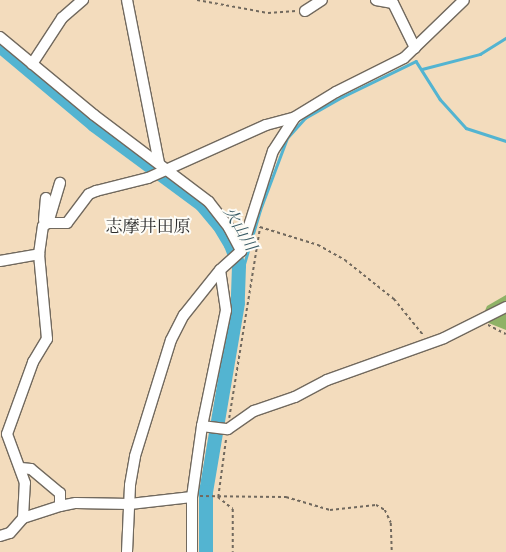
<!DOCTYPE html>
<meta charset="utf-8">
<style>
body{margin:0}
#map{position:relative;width:506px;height:552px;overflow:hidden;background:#f3dcbd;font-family:"Sorts Mill Goudy","Noto Serif JP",serif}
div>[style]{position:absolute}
.forest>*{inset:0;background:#8fb266}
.stream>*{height:2.5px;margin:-1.25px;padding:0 1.25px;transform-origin:1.25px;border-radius:1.25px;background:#53b4d1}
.river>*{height:14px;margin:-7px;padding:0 7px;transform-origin:7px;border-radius:7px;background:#53b4d1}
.path>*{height:1.5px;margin-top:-0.75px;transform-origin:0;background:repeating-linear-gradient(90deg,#71695e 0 3px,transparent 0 6px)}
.roads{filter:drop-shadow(1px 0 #71695e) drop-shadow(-1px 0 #71695e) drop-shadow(0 1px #71695e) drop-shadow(0 -1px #71695e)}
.minor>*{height:10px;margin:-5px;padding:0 5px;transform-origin:5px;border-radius:5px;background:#fff}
span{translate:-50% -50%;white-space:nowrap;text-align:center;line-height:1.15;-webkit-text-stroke:4px #fdfcf7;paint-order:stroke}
.water-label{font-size:16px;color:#395b65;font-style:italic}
.quarter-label{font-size:17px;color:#2b2b2b}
</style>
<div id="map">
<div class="forest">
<i style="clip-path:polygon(506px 295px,506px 330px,486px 322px,483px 315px,487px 306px)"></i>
</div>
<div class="stream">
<i style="left:422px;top:69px;width:60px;rotate:-14.5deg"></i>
<i style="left:480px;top:54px;width:31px;rotate:-32deg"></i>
<i style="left:239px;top:281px;width:74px;rotate:-73.5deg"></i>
<i style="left:260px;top:210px;width:77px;rotate:-69.4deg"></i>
<i style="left:287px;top:138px;width:27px;rotate:-48deg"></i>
<i style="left:305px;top:118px;width:43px;rotate:-29.6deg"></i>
<i style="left:342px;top:97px;width:82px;rotate:-25.9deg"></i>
<i style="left:416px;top:61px;width:45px;rotate:57.7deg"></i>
<i style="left:440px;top:99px;width:39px;rotate:48deg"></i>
<i style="left:466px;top:128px;width:42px;rotate:18deg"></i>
</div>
<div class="river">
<i style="left:0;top:46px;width:123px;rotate:40deg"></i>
<i style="left:94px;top:125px;width:134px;rotate:36.5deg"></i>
<i style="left:202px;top:205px;width:26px;rotate:50deg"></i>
<i style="left:219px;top:225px;width:23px;rotate:59deg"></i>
<i style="left:231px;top:245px;width:22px;rotate:69deg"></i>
<i style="left:239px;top:266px;width:37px;rotate:92deg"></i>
<i style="left:238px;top:303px;width:192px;rotate:99.6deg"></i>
<i style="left:206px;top:492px;width:60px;rotate:90deg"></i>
</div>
<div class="path">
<i style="left:197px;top:0;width:72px;rotate:10.4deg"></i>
<i style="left:268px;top:13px;width:28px;rotate:-4deg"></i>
<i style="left:260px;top:227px;width:61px;rotate:17.2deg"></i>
<i style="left:318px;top:245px;width:31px;rotate:29deg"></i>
<i style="left:345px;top:260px;width:63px;rotate:38.5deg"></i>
<i style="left:394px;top:299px;width:48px;rotate:51deg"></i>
<i style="left:488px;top:325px;width:20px;rotate:27deg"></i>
<i style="left:229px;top:418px;width:193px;rotate:-80.8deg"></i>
<i style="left:200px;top:496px;width:86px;rotate:0.7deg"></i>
<i style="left:286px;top:497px;width:46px;rotate:16.5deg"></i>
<i style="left:330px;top:510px;width:46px;rotate:-6.2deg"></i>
<i style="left:376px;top:505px;width:10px;rotate:29deg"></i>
<i style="left:385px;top:510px;width:14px;rotate:65deg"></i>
<i style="left:391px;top:523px;width:29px;rotate:88deg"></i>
<i style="left:218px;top:497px;width:60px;rotate:-82.3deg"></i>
<i style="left:218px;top:497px;width:19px;rotate:39deg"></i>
<i style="left:233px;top:509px;width:43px;rotate:90deg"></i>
</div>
<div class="roads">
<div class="minor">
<i style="left:127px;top:0;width:166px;rotate:78.9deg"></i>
<i style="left:376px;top:0;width:17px;rotate:10deg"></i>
<i style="left:393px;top:3px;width:50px;rotate:63.9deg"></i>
<i style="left:305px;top:11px;width:20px;rotate:-33deg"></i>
<i style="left:0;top:37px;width:122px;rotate:39.7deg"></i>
<i style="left:94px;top:115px;width:144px;rotate:37.1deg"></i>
<i style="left:209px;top:202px;width:33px;rotate:52deg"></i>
<i style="left:229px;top:228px;width:26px;rotate:62deg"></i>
<i style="left:32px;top:64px;width:55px;rotate:-56.9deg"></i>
<i style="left:62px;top:18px;width:28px;rotate:-41deg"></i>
<i style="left:44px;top:220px;width:22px;rotate:-85deg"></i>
<i style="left:48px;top:223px;width:42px;rotate:-73.3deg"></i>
<i style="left:0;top:261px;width:40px;rotate:-10deg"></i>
<i style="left:202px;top:426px;width:26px;rotate:7deg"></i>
<i style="left:228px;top:429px;width:32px;rotate:-35deg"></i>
<i style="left:254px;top:411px;width:43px;rotate:-18.9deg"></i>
<i style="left:295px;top:397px;width:36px;rotate:-28deg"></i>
<i style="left:327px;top:380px;width:124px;rotate:-19.7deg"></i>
<i style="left:444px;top:338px;width:69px;rotate:-26.6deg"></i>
<i style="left:21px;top:468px;width:10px;rotate:6deg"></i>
<i style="left:31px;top:469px;width:38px;rotate:40deg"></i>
<i style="left:60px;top:493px;width:13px;rotate:90deg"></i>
<i style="left:23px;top:518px;width:35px;rotate:-87deg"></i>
<i style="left:25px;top:483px;width:52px;rotate:-110.2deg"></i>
<i style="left:7px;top:434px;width:77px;rotate:-70.1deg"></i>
<i style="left:33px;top:362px;width:27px;rotate:-59deg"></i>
<i style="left:47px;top:339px;width:85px;rotate:-95.4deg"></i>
<i style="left:39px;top:254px;width:28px;rotate:-82deg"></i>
<i style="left:43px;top:226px;width:6px;rotate:-31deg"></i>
<i style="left:48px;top:223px;width:19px"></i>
<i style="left:67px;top:223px;width:36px;rotate:-53deg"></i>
<i style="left:89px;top:194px;width:8px;rotate:-23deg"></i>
<i style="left:96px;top:191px;width:54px;rotate:-14deg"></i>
<i style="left:148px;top:178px;width:129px;rotate:-24.2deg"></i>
<i style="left:266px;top:125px;width:30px;rotate:-15deg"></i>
<i style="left:295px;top:117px;width:48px;rotate:-31.4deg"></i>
<i style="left:336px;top:92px;width:76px;rotate:-26.6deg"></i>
<i style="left:404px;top:58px;width:83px;rotate:-44deg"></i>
<i style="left:0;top:536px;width:10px;rotate:-17deg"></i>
<i style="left:10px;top:533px;width:20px;rotate:-49deg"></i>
<i style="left:23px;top:518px;width:39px;rotate:-18deg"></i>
<i style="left:60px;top:506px;width:16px;rotate:-11deg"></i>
<i style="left:76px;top:503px;width:54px;rotate:1.1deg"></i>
<i style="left:130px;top:504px;width:62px;rotate:-6.4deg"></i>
<i style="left:127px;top:552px;width:67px;rotate:-87.4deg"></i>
<i style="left:130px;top:485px;width:29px;rotate:-80deg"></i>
<i style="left:135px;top:456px;width:121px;rotate:-72.8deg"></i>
<i style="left:171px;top:340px;width:28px;rotate:-63deg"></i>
<i style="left:184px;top:315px;width:58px;rotate:-51.3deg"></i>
<i style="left:220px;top:270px;width:28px;rotate:-42deg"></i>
<i style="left:241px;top:251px;width:105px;rotate:-72.3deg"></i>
<i style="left:273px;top:151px;width:40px;rotate:-57.1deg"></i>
<i style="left:192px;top:552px;width:55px;rotate:-90deg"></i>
<i style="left:192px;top:497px;width:72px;rotate:-82deg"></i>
<i style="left:202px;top:426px;width:118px;rotate:-78.3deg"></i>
<i style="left:226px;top:310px;width:40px;rotate:-98.5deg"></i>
</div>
</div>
<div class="water-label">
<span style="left:238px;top:230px;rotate:59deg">火山川</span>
</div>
<div class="quarter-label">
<span style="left:148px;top:229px">志摩井田原</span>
</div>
</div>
